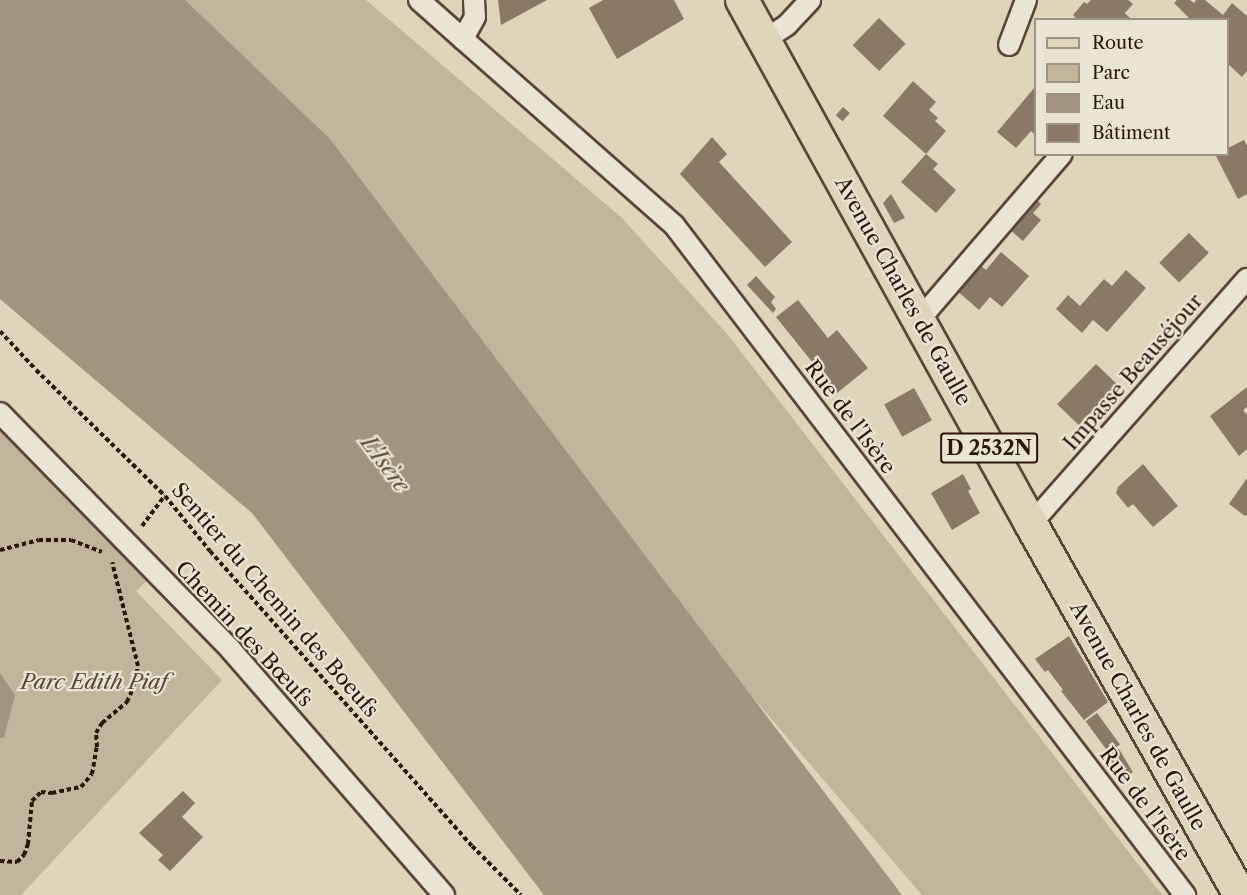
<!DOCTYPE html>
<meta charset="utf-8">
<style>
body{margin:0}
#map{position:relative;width:1247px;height:895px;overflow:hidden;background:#dfd5ba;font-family:"Libre Caslon Text",serif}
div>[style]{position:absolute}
.green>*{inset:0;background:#c1b59c}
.water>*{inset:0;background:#a2947e}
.building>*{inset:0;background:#897966;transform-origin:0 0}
.path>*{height:4px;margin-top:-2px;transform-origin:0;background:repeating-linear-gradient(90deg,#2c160a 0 4.5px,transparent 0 7.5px)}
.roads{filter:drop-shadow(2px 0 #594636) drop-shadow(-2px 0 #594636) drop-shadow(0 2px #594636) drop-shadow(0 -2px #594636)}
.minor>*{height:20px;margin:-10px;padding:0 10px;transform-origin:10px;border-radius:10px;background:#eae4d2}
.primary>*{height:32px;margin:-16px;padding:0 16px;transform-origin:16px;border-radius:16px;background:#dfd5ba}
span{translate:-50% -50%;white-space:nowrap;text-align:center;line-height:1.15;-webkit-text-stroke:4.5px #eae4d2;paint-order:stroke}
.shield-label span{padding:2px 4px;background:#eae4d2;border:2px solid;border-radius:4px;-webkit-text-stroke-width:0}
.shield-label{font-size:20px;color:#2c160a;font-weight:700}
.street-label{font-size:21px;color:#2c160a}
.park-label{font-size:21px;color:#594636;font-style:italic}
.water-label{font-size:22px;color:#5b4838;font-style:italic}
.legend{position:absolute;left:1034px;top:18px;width:195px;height:138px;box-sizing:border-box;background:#eae4d2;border:2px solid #9e9282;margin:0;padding:8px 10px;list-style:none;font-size:18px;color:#2c160a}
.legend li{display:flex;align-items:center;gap:12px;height:30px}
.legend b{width:30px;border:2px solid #9e9282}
</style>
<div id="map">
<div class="green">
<i style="clip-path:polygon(156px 0,366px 0,622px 218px,728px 335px,1162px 895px,922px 895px)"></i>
<i style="clip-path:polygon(0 423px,151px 577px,136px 591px,222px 680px,21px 895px,0 895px)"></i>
</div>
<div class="water">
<i style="clip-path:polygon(0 0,185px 0,330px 139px,902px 895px,544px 895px,252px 513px,0 299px)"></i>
<i style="clip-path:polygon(0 673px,15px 695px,4px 738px,0 738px)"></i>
</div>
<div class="building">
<i style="clip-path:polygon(498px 0,547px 0,501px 25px)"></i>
<i style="clip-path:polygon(603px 0,674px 0,684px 19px,617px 59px,589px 8px)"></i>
<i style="clip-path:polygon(1091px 0,1128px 0,1133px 4px,1125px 13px,1132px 20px,1078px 20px,1073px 15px,1084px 2px,1087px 4px)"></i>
<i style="clip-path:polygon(1177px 0,1190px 0,1194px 3px,1196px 0,1205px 0,1223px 15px,1232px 3px,1247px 16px,1247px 71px,1242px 77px,1228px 64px,1228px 20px,1191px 20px,1174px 3px)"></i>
<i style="left:879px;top:18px;width:37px;height:38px;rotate:44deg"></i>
<i style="clip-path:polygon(913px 81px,936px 102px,929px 110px,938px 118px,935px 121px,946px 131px,926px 154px,938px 164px,933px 169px,956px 190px,936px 213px,901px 182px,926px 154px,883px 116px)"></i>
<i style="clip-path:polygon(1035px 87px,1035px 135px,1031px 131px,1016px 148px,997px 132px)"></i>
<i style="left:843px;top:107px;width:9px;height:11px;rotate:41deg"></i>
<i style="clip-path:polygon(712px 137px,727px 154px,719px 162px,792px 242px,765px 267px,680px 174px)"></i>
<i style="clip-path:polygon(1244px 140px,1247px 146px,1247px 194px,1238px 199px,1215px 154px,1228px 154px,1228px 148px)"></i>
<i style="clip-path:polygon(891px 194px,905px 218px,894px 223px,883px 203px)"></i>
<i style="clip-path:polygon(1035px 198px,1041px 204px,1033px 213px,1041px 220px,1023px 241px,1008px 228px)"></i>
<i style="left:1189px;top:233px;width:28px;height:42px;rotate:45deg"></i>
<i style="clip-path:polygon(1001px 252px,1029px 276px,1002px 307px,990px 297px,979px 310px,955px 289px,978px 263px,986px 270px)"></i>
<i style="clip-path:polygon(1126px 270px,1146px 288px,1107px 332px,1093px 320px,1082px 333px,1056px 309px,1068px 295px,1080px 306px,1104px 279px,1112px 286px)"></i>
<i style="clip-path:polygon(756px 276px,775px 297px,771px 302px,776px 309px,773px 313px,747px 285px)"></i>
<i style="clip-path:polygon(798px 300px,828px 338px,837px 330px,868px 368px,837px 393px,776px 317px)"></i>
<i style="left:1096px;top:364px;width:30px;height:56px;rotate:44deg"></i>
<i style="clip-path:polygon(1247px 387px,1247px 407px,1243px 410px,1247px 415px,1247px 449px,1239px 456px,1210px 416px)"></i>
<i style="left:914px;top:388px;width:37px;height:34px;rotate:61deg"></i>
<i style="clip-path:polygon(1143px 464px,1178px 506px,1153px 527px,1133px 504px,1128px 508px,1116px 493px,1118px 487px)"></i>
<i style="clip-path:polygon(963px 474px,971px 489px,968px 491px,980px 513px,952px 530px,931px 493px)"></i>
<i style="clip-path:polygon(1247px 478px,1247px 514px,1245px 516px,1229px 504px)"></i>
<i style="clip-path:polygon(1069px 636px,1108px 702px,1084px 720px,1061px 691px,1063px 690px,1048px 670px,1045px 672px,1035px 659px)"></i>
<i style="left:1097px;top:713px;width:39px;height:14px;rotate:54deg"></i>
<i style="left:1119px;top:749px;width:27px;height:13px;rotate:59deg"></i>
<i style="clip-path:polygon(183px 791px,195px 803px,182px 817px,203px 837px,170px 871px,158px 860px,163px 855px,139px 833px)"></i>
</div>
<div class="path">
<i style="left:0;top:331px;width:53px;rotate:47.3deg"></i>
<i style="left:36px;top:370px;width:180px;rotate:44.3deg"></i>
<i style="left:165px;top:496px;width:71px;rotate:50.7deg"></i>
<i style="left:210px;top:551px;width:395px;rotate:48.4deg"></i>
<i style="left:472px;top:846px;width:69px;rotate:45deg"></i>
<i style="left:142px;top:526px;width:38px;rotate:-53deg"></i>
<i style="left:0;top:550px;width:40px;rotate:-14.4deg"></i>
<i style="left:39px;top:540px;width:32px"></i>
<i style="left:71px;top:540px;width:33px;rotate:21deg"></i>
<i style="left:0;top:861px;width:17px;rotate:3deg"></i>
<i style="left:17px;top:862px;width:10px;rotate:-45deg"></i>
<i style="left:24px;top:855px;width:12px;rotate:-70deg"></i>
<i style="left:28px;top:844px;width:43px;rotate:-84.7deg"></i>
<i style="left:32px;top:801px;width:13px;rotate:-45deg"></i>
<i style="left:41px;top:792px;width:11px;rotate:5deg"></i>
<i style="left:52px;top:793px;width:30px;rotate:-12deg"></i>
<i style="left:81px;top:787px;width:17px;rotate:-50deg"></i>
<i style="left:92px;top:774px;width:27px;rotate:-80deg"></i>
<i style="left:97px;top:747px;width:14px;rotate:-94deg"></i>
<i style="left:96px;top:733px;width:12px;rotate:-59deg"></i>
<i style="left:102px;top:723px;width:33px;rotate:-40deg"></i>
<i style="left:127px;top:702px;width:15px;rotate:-67deg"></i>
<i style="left:133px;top:688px;width:23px;rotate:-77deg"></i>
<i style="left:138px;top:666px;width:107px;rotate:-104deg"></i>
</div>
<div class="roads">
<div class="minor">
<i style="left:419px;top:0;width:59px;rotate:41.6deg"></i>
<i style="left:474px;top:0;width:17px;rotate:87deg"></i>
<i style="left:475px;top:17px;width:25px;rotate:119deg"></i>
<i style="left:463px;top:39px;width:281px;rotate:41.4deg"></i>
<i style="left:674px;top:225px;width:843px;rotate:52.67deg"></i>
<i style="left:764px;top:40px;width:27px;rotate:-33deg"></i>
<i style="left:787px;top:25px;width:34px;rotate:-47deg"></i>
<i style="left:1009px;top:45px;width:48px;rotate:-69.3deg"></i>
<i style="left:919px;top:320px;width:219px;rotate:-49.3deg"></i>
<i style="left:0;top:413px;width:331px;rotate:45.7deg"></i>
<i style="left:231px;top:650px;width:325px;rotate:49deg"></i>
<i style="left:1031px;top:524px;width:327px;rotate:-48.6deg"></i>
</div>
<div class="primary">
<i style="left:742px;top:0;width:598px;rotate:61.12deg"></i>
<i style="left:1031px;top:524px;width:426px;rotate:60.6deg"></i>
</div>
</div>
<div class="shield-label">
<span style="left:989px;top:448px">D 2532N</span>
</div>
<div class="street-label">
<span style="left:903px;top:291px;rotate:61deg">Avenue Charles de Gaulle</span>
<span style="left:1133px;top:372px;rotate:-49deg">Impasse Beauséjour</span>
<span style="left:850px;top:417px;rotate:53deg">Rue de l'Isère</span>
<span style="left:275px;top:600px;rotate:49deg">Sentier du Chemin des Boeufs</span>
<span style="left:244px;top:634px;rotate:47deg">Chemin des Bœufs</span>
<span style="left:1138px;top:716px;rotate:61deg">Avenue Charles de Gaulle</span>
<span style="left:1145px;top:804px;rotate:53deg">Rue de l'Isère</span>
</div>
<div class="park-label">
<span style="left:94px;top:682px">Parc Edith Piaf</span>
</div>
<div class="water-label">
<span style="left:385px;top:464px;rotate:53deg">L'Isère</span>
</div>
<ul class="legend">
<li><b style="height:8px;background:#dfd5ba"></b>Route</li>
<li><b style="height:16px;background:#c1b59c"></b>Parc</li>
<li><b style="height:16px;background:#a2947e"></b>Eau</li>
<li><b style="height:16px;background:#897966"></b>Bâtiment</li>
</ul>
</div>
